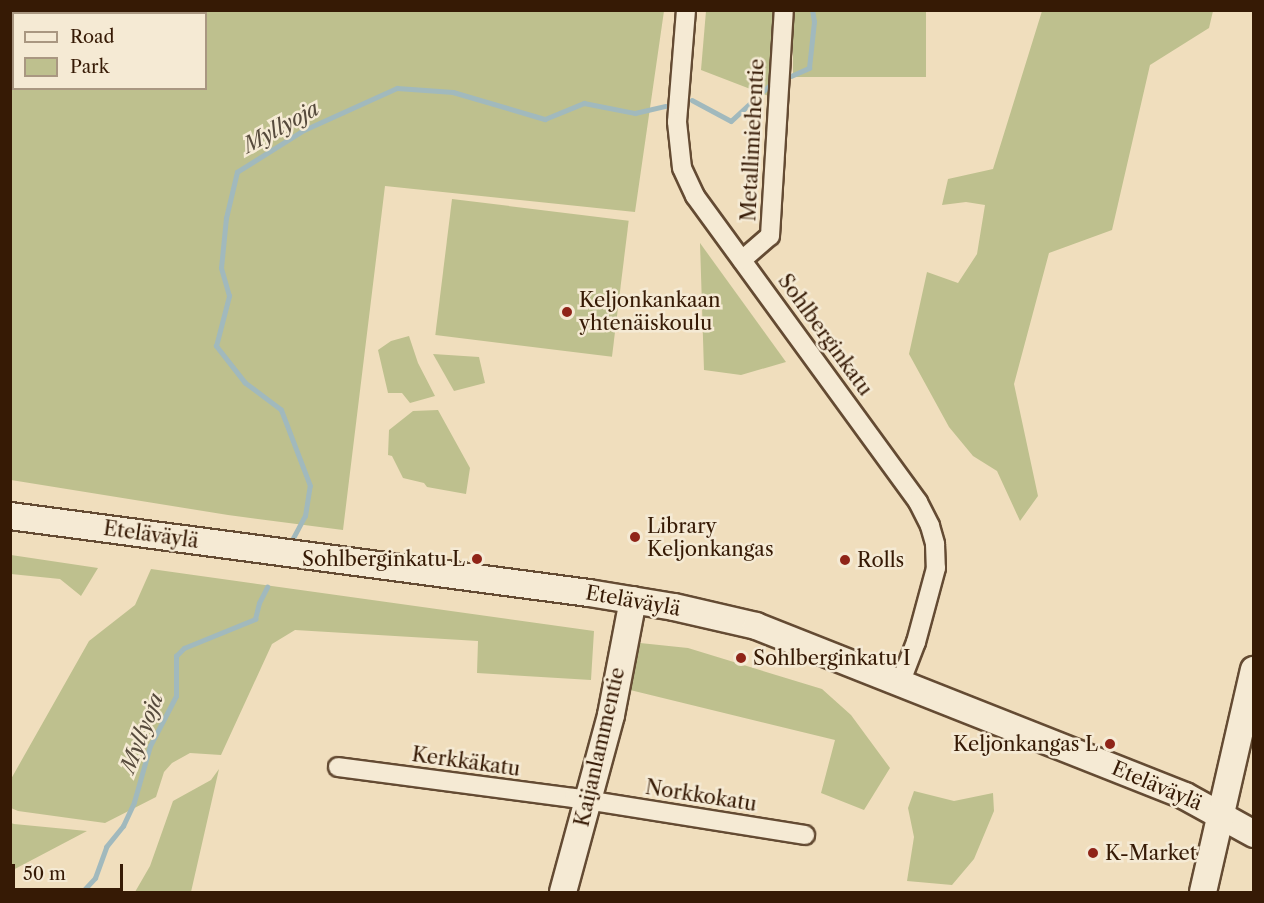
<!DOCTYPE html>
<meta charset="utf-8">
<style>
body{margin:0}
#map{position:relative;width:1264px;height:903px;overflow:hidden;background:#f0debd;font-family:"Libre Caslon Text",serif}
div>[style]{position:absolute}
.green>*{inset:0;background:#bec08e;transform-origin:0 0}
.stream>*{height:4.5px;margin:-2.25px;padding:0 2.25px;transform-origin:2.25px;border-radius:2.25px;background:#a1b9bd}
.roads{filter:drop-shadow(2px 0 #644b33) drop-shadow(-2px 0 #644b33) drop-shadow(0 2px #644b33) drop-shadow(0 -2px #644b33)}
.street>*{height:18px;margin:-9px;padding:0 9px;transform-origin:9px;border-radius:9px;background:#f5ead4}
.secondary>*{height:26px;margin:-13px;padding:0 13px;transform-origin:13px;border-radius:13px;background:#f5ead4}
.highway>*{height:33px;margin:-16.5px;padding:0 16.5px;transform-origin:16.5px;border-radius:16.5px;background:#e8bf7e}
.dots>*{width:16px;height:16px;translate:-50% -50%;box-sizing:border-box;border:3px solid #f5ead4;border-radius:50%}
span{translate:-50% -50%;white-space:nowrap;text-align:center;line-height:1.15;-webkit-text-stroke:5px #f5ead4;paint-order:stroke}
.street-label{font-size:20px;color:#361a05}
.poi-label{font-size:20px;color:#361a05}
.left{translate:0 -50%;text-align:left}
.right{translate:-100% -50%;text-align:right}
.water-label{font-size:21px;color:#564a3c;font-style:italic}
.frame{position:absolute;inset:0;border:12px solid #361a05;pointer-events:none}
.legend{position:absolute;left:12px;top:12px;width:195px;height:78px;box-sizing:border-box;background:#f5ead4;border:2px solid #a99781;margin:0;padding:8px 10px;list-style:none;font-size:18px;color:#361a05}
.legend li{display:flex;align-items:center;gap:12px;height:30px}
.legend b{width:30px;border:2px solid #a99781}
.scale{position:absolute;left:12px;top:864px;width:111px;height:27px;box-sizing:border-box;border:3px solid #361a05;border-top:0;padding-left:8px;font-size:18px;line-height:21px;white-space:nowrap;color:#361a05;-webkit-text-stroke:4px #f5ead4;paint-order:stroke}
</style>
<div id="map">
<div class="green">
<i style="clip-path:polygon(22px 11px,664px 11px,635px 212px,385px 186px,343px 530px,228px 515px,11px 480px,11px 32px,13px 26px,14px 88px,206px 88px,206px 14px,20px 13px)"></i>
<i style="clip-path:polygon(706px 11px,779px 11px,774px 98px,701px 70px)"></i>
<i style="left:793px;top:11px;width:133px;height:66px"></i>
<i style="clip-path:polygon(1042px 11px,1213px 11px,1209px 28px,1150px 65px,1112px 230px,1049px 253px,1014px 384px,1038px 496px,1020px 521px,997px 471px,973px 456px,949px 427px,909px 354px,927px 272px,958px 283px,977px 254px,985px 205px,966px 202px,942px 205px,948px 179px,993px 169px)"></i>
<i style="left:452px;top:199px;width:178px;height:137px;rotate:7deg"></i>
<i style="clip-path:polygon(700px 243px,786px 362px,741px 375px,704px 370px)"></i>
<i style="clip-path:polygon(409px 336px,418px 363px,435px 396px,410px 403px,402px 393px,388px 393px,378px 350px,391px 341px)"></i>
<i style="clip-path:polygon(433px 354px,479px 357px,485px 383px,454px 391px)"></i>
<i style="clip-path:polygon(438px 410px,470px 468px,466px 494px,427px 487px,424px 483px,403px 478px,392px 456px,388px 455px,389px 430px,413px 411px)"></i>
<i style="clip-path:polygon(11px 555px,98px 568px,81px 596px,60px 579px,11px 574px)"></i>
<i style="clip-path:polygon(151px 569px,594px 631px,591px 680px,477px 673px,478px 641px,295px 630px,272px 644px,221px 755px,190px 753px,172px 763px,164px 772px,156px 797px,105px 823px,18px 811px,11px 808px,11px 779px,89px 641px,135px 605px)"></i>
<i style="clip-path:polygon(640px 643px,688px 648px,822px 689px,851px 715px,890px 768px,864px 810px,821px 793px,835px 740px,626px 689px)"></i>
<i style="clip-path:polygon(219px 769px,191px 892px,135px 892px,150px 866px,173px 801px,211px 780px)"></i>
<i style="clip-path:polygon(914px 791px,954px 801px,993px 793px,994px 811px,974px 859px,952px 885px,907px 881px,914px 837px,908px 808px)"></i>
<i style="clip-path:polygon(11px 823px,14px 824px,87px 831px,11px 871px)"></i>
</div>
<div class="stream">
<i style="left:791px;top:76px;width:20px;rotate:-24deg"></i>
<i style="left:809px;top:68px;width:46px;rotate:-83.8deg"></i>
<i style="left:814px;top:22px;width:12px;rotate:-99deg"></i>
<i style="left:692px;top:100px;width:44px;rotate:28.3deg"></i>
<i style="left:731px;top:121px;width:53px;rotate:-42.7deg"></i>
<i style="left:292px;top:540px;width:27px;rotate:-62deg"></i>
<i style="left:305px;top:516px;width:30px;rotate:-81deg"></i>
<i style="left:310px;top:486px;width:81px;rotate:-110.9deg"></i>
<i style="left:281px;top:410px;width:45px;rotate:-143.1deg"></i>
<i style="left:245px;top:383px;width:47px;rotate:-128.1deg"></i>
<i style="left:216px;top:346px;width:52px;rotate:-75.4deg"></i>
<i style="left:229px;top:296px;width:29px;rotate:-106deg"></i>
<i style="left:221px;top:268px;width:50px;rotate:-84.3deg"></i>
<i style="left:226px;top:218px;width:47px;rotate:-76.6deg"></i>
<i style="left:237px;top:172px;width:79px;rotate:-32.1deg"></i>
<i style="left:304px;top:130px;width:102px;rotate:-24.3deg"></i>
<i style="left:397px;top:88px;width:56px;rotate:4.1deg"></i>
<i style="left:453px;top:92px;width:96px;rotate:16.4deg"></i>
<i style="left:545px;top:119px;width:42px;rotate:-22.3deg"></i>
<i style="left:584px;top:103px;width:52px;rotate:11.1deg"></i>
<i style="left:635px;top:113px;width:31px;rotate:-13deg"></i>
<i style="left:82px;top:892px;width:19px;rotate:-47deg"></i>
<i style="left:95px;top:878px;width:33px;rotate:-70deg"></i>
<i style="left:106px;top:847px;width:27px;rotate:-51deg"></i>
<i style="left:123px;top:826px;width:26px;rotate:-65deg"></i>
<i style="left:134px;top:802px;width:58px;rotate:-74.1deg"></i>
<i style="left:150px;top:746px;width:56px;rotate:-62.5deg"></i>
<i style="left:176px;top:696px;width:40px;rotate:-90deg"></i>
<i style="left:176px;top:656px;width:11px;rotate:-45deg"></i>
<i style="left:184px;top:648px;width:77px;rotate:-22.2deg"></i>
<i style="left:255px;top:619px;width:16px;rotate:-76deg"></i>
<i style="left:259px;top:603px;width:18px;rotate:-63deg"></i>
</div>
<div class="roads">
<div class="street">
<i style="left:686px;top:10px;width:112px;rotate:94.6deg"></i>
<i style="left:677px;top:122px;width:46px;rotate:83.8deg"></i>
<i style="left:682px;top:168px;width:31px;rotate:65deg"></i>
<i style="left:695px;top:196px;width:379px;rotate:53.9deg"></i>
<i style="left:918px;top:502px;width:27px;rotate:63deg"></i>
<i style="left:930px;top:526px;width:19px;rotate:74deg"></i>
<i style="left:935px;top:544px;width:24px;rotate:88deg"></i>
<i style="left:936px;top:568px;width:77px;rotate:105.1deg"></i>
<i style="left:916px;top:642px;width:42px;rotate:111deg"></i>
<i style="left:742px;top:260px;width:37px;rotate:-41deg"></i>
<i style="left:770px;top:236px;width:226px;rotate:-86.5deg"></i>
<i style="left:338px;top:767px;width:238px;rotate:7.5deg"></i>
<i style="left:574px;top:798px;width:234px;rotate:9.1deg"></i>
</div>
<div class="secondary">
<i style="left:10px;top:516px;width:584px;rotate:7.58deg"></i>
<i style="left:589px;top:593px;width:86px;rotate:9.4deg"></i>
<i style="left:674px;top:607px;width:84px;rotate:13deg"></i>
<i style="left:756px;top:626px;width:461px;rotate:21.6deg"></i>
<i style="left:1185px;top:796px;width:79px;rotate:28.8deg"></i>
<i style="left:563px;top:892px;width:183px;rotate:-74.8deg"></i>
<i style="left:611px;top:715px;width:117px;rotate:-79.2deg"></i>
<i style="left:1203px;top:892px;width:228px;rotate:-77.1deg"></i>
</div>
<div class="highway">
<i style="left:10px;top:13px;width:4px;rotate:-56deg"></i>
</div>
</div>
<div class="dots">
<i style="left:567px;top:312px;background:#8f2418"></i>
<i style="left:635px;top:537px;background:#8f2418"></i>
<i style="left:477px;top:559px;background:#8f2418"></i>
<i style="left:845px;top:560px;background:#8f2418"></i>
<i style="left:741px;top:658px;background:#8f2418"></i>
<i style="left:1110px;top:744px;background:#8f2418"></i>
<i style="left:1093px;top:853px;background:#8f2418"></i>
</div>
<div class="street-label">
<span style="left:753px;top:140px;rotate:-87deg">Metallimiehentie</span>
<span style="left:825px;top:335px;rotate:54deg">Sohlberginkatu</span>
<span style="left:151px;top:535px;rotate:8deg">Eteläväylä</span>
<span style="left:633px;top:601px;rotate:10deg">Eteläväylä</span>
<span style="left:600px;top:747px;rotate:-77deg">Kaijanlammentie</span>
<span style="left:466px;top:762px;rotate:8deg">Kerkkäkatu</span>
<span style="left:1157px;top:786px;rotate:23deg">Eteläväylä</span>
<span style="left:701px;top:796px;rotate:9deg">Norkkokatu</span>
</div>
<div class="poi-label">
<span class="left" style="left:579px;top:312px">Keljonkankaan<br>yhtenäiskoulu</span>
<span class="left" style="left:647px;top:538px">Library<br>Keljonkangas</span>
<span class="right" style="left:465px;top:559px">Sohlberginkatu L</span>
<span class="left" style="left:857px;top:560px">Rolls</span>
<span class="left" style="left:753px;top:658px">Sohlberginkatu I</span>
<span class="right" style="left:1098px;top:744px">Keljonkangas L</span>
<span class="left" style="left:1105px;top:853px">K-Market</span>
</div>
<div class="water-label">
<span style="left:281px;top:127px;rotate:-29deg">Myllyoja</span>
<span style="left:142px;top:733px;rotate:-69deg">Myllyoja</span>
</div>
<div class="frame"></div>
<ul class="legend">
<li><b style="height:8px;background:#f5ead4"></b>Road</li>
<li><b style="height:16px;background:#bec08e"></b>Park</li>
</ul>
<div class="scale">50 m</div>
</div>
